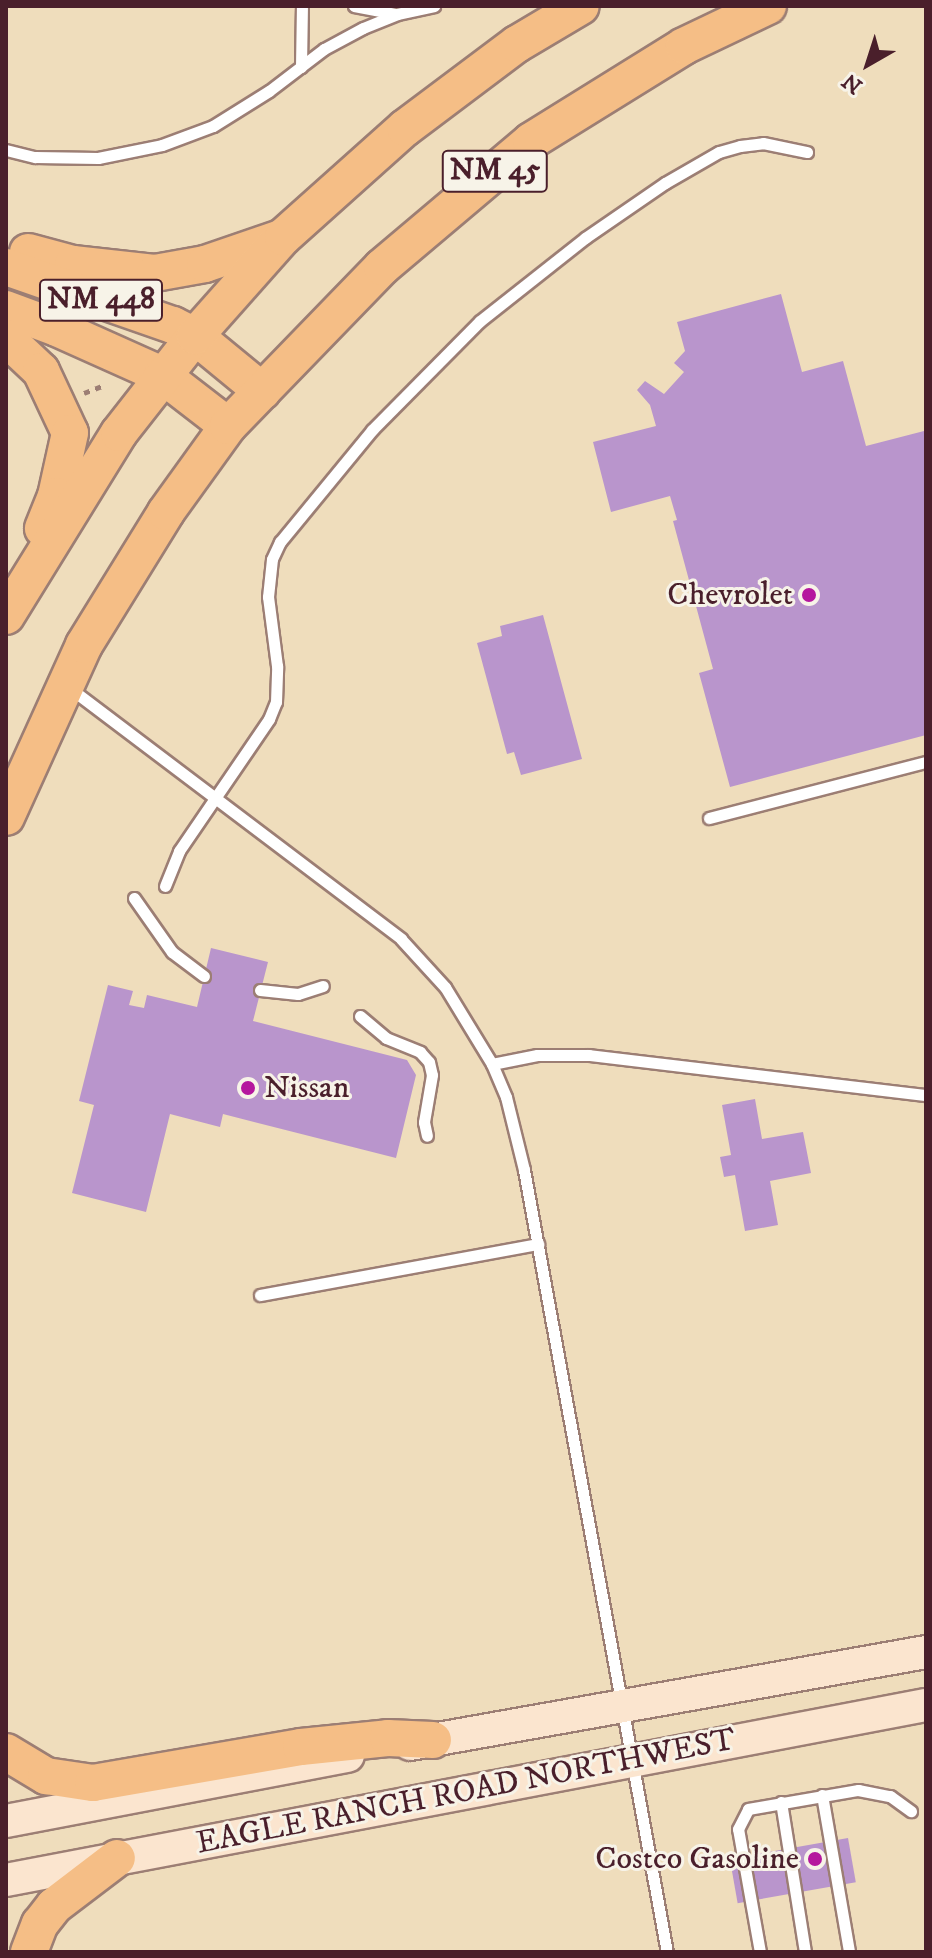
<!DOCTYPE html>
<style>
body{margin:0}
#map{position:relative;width:932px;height:1958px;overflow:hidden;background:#efddbc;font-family:"IM FELL DW Pica",serif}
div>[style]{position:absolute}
.building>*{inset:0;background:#b995cc;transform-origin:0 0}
.path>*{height:5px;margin-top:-2.5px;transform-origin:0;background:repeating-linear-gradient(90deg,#9c7e74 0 6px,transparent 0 12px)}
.roads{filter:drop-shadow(2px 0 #9c7e74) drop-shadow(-2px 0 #9c7e74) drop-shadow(0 2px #9c7e74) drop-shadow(0 -2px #9c7e74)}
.service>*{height:11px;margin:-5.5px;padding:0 5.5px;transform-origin:5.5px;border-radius:5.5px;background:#fff}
.secondary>*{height:32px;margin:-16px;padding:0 16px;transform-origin:16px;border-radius:16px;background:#fbe5cf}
.primary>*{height:36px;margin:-18px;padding:0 18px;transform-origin:18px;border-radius:18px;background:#f5be86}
.dots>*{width:22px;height:22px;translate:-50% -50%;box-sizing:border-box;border:4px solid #f7f3e8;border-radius:50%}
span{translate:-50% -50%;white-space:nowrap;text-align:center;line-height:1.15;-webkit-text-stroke:6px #f7f3e8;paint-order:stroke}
.shield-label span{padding:2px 6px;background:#f7f3e8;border:2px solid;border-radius:6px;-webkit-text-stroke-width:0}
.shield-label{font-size:30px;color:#4a1f2b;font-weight:700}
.poi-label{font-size:32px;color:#4a1f2b}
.right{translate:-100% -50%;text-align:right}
.left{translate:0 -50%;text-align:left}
.street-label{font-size:32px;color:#4a1f2b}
.frame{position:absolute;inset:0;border:8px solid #4a1f2b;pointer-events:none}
.north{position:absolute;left:828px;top:24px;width:80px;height:80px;-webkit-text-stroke:6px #f7f3e8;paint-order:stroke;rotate:219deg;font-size:22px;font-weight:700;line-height:32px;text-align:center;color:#4a1f2b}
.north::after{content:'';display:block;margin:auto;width:28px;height:36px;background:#4a1f2b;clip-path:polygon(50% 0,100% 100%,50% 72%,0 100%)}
</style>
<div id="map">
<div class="building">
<i style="clip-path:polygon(781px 294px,802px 372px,843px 361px,866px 446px,924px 431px,926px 735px,730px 787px,699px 673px,713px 669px,673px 521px,677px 520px,670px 496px,611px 512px,593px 442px,656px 426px,650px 405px,637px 390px,645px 381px,664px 394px,684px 372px,674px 363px,685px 351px,677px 322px)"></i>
<i style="clip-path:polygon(543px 615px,582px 759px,521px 775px,514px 752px,507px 754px,477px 643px,502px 636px,500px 626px)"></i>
<i style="clip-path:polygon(211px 948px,268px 962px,253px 1021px,407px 1060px,416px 1075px,396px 1158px,223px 1114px,220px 1127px,170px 1114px,146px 1212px,72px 1193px,94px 1105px,79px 1101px,108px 985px,133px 991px,129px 1005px,144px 1008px,147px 995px,197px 1007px)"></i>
<i style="clip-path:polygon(755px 1099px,762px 1139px,803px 1132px,811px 1173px,770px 1181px,778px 1225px,745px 1231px,735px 1175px,724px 1177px,720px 1157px,731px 1155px,722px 1105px)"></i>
<i style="left:848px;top:1838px;width:45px;height:120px;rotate:80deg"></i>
</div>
<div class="path">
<i style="left:84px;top:393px;width:19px;rotate:-21deg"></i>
</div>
<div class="roads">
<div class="service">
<i style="left:354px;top:6px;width:43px;rotate:10.8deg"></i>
<i style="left:301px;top:67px;width:61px;rotate:-89.1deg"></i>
<i style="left:6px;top:150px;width:30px;rotate:14deg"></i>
<i style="left:35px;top:157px;width:63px;rotate:0.9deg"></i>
<i style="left:98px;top:158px;width:65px;rotate:-11.5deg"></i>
<i style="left:162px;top:145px;width:54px;rotate:-20.4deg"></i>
<i style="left:213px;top:126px;width:66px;rotate:-32deg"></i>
<i style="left:269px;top:91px;width:69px;rotate:-37.4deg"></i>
<i style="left:324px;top:49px;width:44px;rotate:-28.3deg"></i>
<i style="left:363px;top:28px;width:37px;rotate:-22deg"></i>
<i style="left:397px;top:14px;width:38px;rotate:-12deg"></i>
<i style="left:71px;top:689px;width:414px;rotate:37.1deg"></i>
<i style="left:401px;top:939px;width:65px;rotate:47.5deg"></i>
<i style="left:445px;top:987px;width:90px;rotate:58.6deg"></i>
<i style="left:492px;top:1064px;width:36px;rotate:67deg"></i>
<i style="left:506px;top:1097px;width:75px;rotate:76.1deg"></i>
<i style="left:524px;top:1170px;width:795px;rotate:79.64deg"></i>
<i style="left:709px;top:818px;width:224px;rotate:-14.5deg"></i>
<i style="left:165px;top:886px;width:38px;rotate:-68deg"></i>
<i style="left:179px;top:851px;width:160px;rotate:-55.7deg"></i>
<i style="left:269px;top:719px;width:18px;rotate:-68deg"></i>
<i style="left:276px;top:702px;width:36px;rotate:-88deg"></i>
<i style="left:277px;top:666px;width:70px;rotate:-97.4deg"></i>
<i style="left:268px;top:597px;width:38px;rotate:-84deg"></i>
<i style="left:272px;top:559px;width:19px;rotate:-65deg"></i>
<i style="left:280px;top:542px;width:145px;rotate:-50.6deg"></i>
<i style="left:372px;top:430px;width:153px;rotate:-45.3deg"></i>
<i style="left:480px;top:321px;width:134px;rotate:-38.3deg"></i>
<i style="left:585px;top:238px;width:97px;rotate:-34.5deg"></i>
<i style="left:665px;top:183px;width:62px;rotate:-29.9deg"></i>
<i style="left:719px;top:152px;width:22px;rotate:-16deg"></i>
<i style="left:740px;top:146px;width:23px;rotate:-7deg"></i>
<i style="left:763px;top:143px;width:45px;rotate:11.6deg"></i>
<i style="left:134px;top:898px;width:66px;rotate:54.9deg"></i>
<i style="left:172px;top:952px;width:40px;rotate:37deg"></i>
<i style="left:260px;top:990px;width:38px;rotate:6deg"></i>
<i style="left:298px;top:994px;width:26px;rotate:-18deg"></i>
<i style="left:360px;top:1016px;width:34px;rotate:40deg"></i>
<i style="left:386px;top:1038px;width:37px;rotate:22deg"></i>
<i style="left:420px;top:1052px;width:13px;rotate:48deg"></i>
<i style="left:429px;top:1062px;width:13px;rotate:77deg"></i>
<i style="left:432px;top:1075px;width:48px;rotate:99.7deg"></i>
<i style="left:424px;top:1122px;width:14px;rotate:78deg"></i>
<i style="left:492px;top:1064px;width:46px;rotate:-11.3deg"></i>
<i style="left:537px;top:1055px;width:52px"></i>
<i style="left:589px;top:1055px;width:339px;rotate:6.8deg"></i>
<i style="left:260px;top:1295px;width:283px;rotate:-10.4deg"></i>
<i style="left:822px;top:1795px;width:159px;rotate:80.2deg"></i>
<i style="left:781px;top:1802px;width:152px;rotate:80.9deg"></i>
<i style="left:760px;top:1952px;width:125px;rotate:-100.1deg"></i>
<i style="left:738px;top:1829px;width:22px;rotate:-63deg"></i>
<i style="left:748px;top:1809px;width:112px;rotate:-9.8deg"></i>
<i style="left:858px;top:1790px;width:33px;rotate:11deg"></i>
<i style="left:890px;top:1796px;width:26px;rotate:36deg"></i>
</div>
<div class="secondary">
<i style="left:410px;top:1744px;width:524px;rotate:-10.11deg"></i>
<i style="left:6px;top:1821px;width:348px;rotate:-10.8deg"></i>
<i style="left:6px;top:1880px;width:936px;rotate:-10.77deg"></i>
</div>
<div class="primary">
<i style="left:28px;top:252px;width:47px;rotate:14.9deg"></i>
<i style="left:73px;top:264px;width:82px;rotate:6.3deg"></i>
<i style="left:155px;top:273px;width:51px;rotate:-10.2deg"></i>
<i style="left:205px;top:264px;width:77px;rotate:-18.9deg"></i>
<i style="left:6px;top:267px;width:177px;rotate:19.2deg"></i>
<i style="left:173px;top:325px;width:25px;rotate:27deg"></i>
<i style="left:195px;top:336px;width:87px;rotate:39.4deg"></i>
<i style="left:6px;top:309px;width:54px;rotate:20.4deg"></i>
<i style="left:57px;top:328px;width:115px;rotate:24.1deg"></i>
<i style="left:162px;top:375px;width:83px;rotate:37.7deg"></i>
<i style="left:6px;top:338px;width:48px;rotate:43.3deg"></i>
<i style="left:41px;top:371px;width:68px;rotate:64.9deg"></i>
<i style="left:70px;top:433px;width:65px;rotate:102.5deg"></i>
<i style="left:56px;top:496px;width:35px;rotate:112deg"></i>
<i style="left:6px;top:616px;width:215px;rotate:-58.3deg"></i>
<i style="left:119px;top:433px;width:123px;rotate:-51.9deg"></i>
<i style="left:195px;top:336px;width:132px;rotate:-48.4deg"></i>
<i style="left:283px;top:237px;width:164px;rotate:-41.8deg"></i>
<i style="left:405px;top:128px;width:140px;rotate:-36.9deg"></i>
<i style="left:517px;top:44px;width:74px;rotate:-30.7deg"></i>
<i style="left:6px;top:817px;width:189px;rotate:-65.6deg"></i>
<i style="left:84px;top:645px;width:156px;rotate:-58.3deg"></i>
<i style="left:166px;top:512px;width:106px;rotate:-54.2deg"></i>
<i style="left:228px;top:426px;width:221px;rotate:-45.9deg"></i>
<i style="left:382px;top:267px;width:195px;rotate:-40.2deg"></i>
<i style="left:531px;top:141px;width:180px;rotate:-31.8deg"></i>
<i style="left:684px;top:46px;width:93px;rotate:-25.5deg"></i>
<i style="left:6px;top:1752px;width:47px;rotate:31deg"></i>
<i style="left:46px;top:1776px;width:48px;rotate:8.5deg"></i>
<i style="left:93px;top:1783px;width:211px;rotate:-9.8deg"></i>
<i style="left:301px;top:1747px;width:87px;rotate:-5.9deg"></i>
<i style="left:388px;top:1738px;width:45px;rotate:2.5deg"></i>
<i style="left:29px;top:1952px;width:30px;rotate:-69deg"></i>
<i style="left:40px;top:1924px;width:23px;rotate:-52deg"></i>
<i style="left:54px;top:1906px;width:79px;rotate:-37.3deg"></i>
</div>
</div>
<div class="dots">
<i style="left:809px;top:595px;background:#b5179e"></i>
<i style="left:248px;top:1088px;background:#b5179e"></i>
<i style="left:815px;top:1859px;background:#b5179e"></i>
</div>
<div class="shield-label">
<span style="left:495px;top:171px">NM 45</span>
<span style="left:101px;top:300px">NM 448</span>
</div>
<div class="poi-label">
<span class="right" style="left:793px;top:595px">Chevrolet</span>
<span class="left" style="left:264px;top:1088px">Nissan</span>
<span class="right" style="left:799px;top:1859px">Costco Gasoline</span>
</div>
<div class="street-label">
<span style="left:466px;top:1792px;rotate:-11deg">EAGLE RANCH ROAD NORTHWEST</span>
</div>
<div class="frame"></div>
<div class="north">N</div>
</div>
